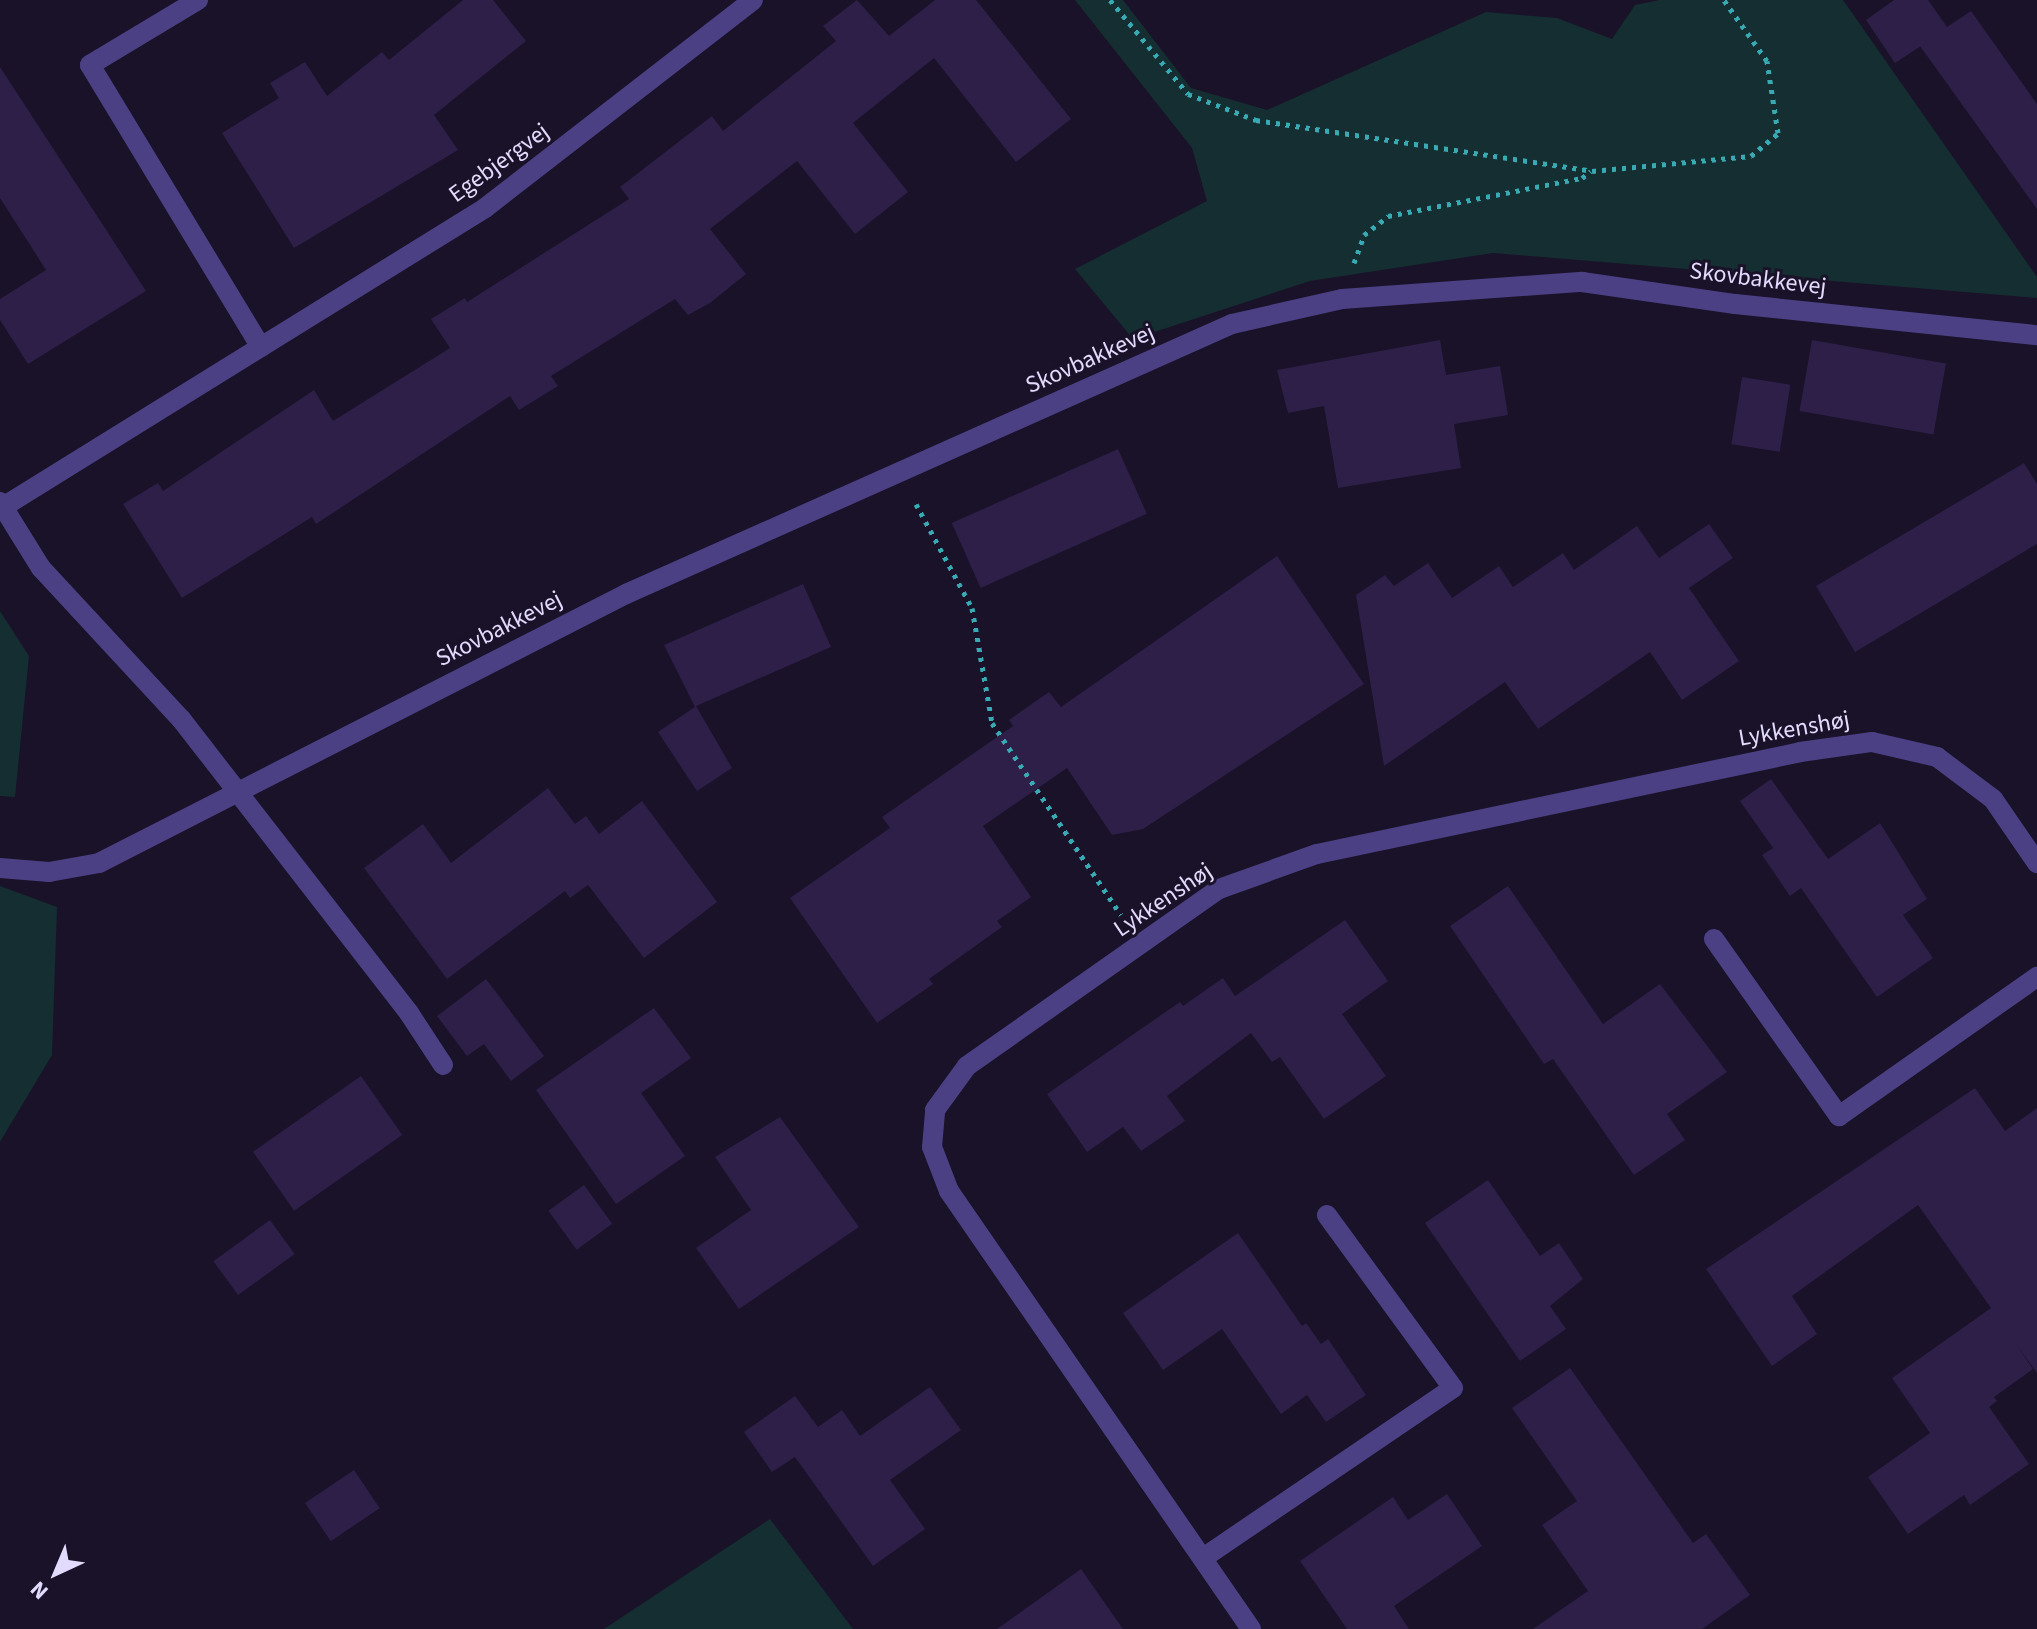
<!DOCTYPE html>
<meta charset="utf-8">
<style>
body{margin:0}
#map{position:relative;width:2037px;height:1629px;overflow:hidden;background:#191228;font-family:"Source Sans 3",sans-serif}
div>[style]{position:absolute}
.green>*{inset:0;background:#152e31}
.building>*{inset:0;background:#2d1f48;transform-origin:0 0}
.path>*{height:5px;margin-top:-2.5px;transform-origin:0;background:repeating-linear-gradient(90deg,#38aab4 0 4px,transparent 0 10px)}
.street>*{height:20px;margin:-10px;padding:0 10px;transform-origin:10px;border-radius:10px;background:#4c4084}
span{translate:-50% -50%;white-space:nowrap;text-align:center;line-height:1.15;-webkit-text-stroke:6px #191228;paint-order:stroke}
.street-label{font-size:24px;color:#e3dbfd}
.north{position:absolute;left:16px;top:1533px;width:80px;height:80px;-webkit-text-stroke:6px #191228;paint-order:stroke;rotate:224deg;font-size:22px;font-weight:700;line-height:32px;text-align:center;color:#e3dbfd}
.north::after{content:'';display:block;margin:auto;width:28px;height:36px;background:#e3dbfd;clip-path:polygon(50% 0,100% 100%,50% 72%,0 100%)}
</style>
<div id="map">
<div class="green">
<i style="clip-path:polygon(1075px 0,1123px 0,1191px 88px,1267px 110px,1486px 12px,1557px 18px,1612px 39px,1635px 5px,1659px 0,1843px 0,2037px 277px,2037px 298px,1493px 253px,1310px 281px,1133px 339px,1075px 269px,1207px 201px,1192px 148px)"></i>
<i style="clip-path:polygon(0 611px,29px 656px,15px 797px,0 796px)"></i>
<i style="clip-path:polygon(0 886px,57px 907px,52px 1055px,0 1142px)"></i>
<i style="clip-path:polygon(770px 1519px,853px 1629px,604px 1629px)"></i>
</div>
<div class="building">
<i style="clip-path:polygon(463px 0,493px 0,526px 41px,434px 115px,458px 150px,294px 248px,222px 133px,279px 98px,270px 83px,305px 62px,327px 96px,382px 52px,389px 60px)"></i>
<i style="clip-path:polygon(857px 0,889px 36px,935px 0,976px 0,1071px 119px,1016px 162px,934px 58px,853px 123px,908px 192px,855px 234px,797px 161px,710px 229px,746px 274px,710px 303px,688px 315px,675px 299px,551px 376px,558px 386px,519px 410px,510px 396px,316px 524px,312px 517px,182px 598px,123px 504px,158px 483px,163px 491px,314px 390px,333px 421px,450px 348px,431px 319px,465px 298px,467px 302px,629px 199px,620px 187px,712px 116px,723px 131px,836px 41px,823px 26px)"></i>
<i style="clip-path:polygon(1894px 0,1928px 0,1947px 27px,1971px 11px,2037px 104px,2037px 209px,1920px 46px,1930px 40px,1895px 63px,1866px 20px)"></i>
<i style="clip-path:polygon(0 67px,146px 291px,28px 364px,0 320px,0 299px,46px 270px,0 198px)"></i>
<i style="clip-path:polygon(1440px 340px,1446px 375px,1500px 366px,1508px 415px,1454px 424px,1461px 468px,1338px 488px,1324px 406px,1288px 413px,1277px 370px)"></i>
<i style="left:1812px;top:340px;width:136px;height:72px;rotate:10deg"></i>
<i style="left:1742px;top:377px;width:49px;height:68px;rotate:9deg"></i>
<i style="left:1118px;top:449px;width:71px;height:182px;rotate:66deg"></i>
<i style="clip-path:polygon(2024px 463px,2037px 484px,2037px 544px,1855px 652px,1816px 586px)"></i>
<i style="clip-path:polygon(1709px 524px,1733px 558px,1689px 588px,1739px 661px,1682px 700px,1650px 652px,1538px 729px,1505px 682px,1384px 766px,1356px 595px,1385px 575px,1394px 586px,1428px 563px,1452px 598px,1499px 566px,1513px 587px,1563px 553px,1574px 570px,1637px 526px,1659px 558px)"></i>
<i style="clip-path:polygon(1277px 556px,1364px 684px,1143px 829px,1112px 835px,1067px 768px,983px 826px,1031px 897px,997px 921px,1002px 927px,929px 979px,933px 984px,877px 1023px,790px 898px,890px 828px,882px 817px,1013px 726px,1009px 720px,1049px 692px,1061px 707px)"></i>
<i style="clip-path:polygon(803px 584px,831px 647px,696px 706px,732px 768px,697px 791px,658px 732px,695px 707px,664px 645px)"></i>
<i style="clip-path:polygon(1771px 779px,1828px 859px,1880px 823px,1927px 899px,1903px 915px,1933px 958px,1877px 997px,1801px 888px,1790px 896px,1762px 855px,1773px 848px,1740px 801px)"></i>
<i style="clip-path:polygon(548px 788px,575px 824px,586px 816px,599px 834px,642px 801px,717px 902px,644px 958px,588px 885px,570px 898px,565px 891px,447px 979px,364px 868px,423px 824px,451px 863px)"></i>
<i style="clip-path:polygon(1508px 886px,1603px 1024px,1660px 984px,1727px 1072px,1667px 1114px,1685px 1140px,1634px 1175px,1553px 1059px,1544px 1064px,1450px 926px)"></i>
<i style="clip-path:polygon(1345px 920px,1388px 981px,1342px 1014px,1386px 1076px,1324px 1119px,1280px 1057px,1272px 1062px,1251px 1033px,1167px 1096px,1185px 1121px,1141px 1151px,1123px 1127px,1087px 1152px,1047px 1094px,1180px 1002px,1183px 1006px,1223px 978px,1235px 996px)"></i>
<i style="clip-path:polygon(486px 979px,544px 1056px,511px 1081px,484px 1044px,467px 1056px,437px 1016px)"></i>
<i style="clip-path:polygon(654px 1008px,691px 1058px,641px 1093px,685px 1156px,616px 1204px,536px 1090px)"></i>
<i style="left:361px;top:1076px;width:72px;height:132px;rotate:55deg"></i>
<i style="clip-path:polygon(1975px 1088px,2005px 1131px,2037px 1108px,2037px 1373px,2016px 1344px,2033px 1369px,1994px 1397px,1997px 1401px,1989px 1407px,2029px 1464px,1970px 1505px,1964px 1495px,1908px 1534px,1868px 1477px,1930px 1433px,1892px 1378px,1991px 1308px,1918px 1205px,1792px 1296px,1817px 1334px,1772px 1366px,1706px 1269px)"></i>
<i style="clip-path:polygon(780px 1117px,859px 1227px,739px 1309px,696px 1248px,751px 1210px,715px 1157px)"></i>
<i style="clip-path:polygon(1488px 1180px,1540px 1256px,1559px 1243px,1583px 1279px,1550px 1306px,1566px 1329px,1520px 1361px,1425px 1223px)"></i>
<i style="left:584px;top:1185px;width:48px;height:44px;rotate:54deg"></i>
<i style="left:270px;top:1220px;width:42px;height:70px;rotate:54deg"></i>
<i style="clip-path:polygon(1238px 1233px,1302px 1326px,1306px 1323px,1321px 1344px,1328px 1339px,1366px 1395px,1326px 1422px,1307px 1395px,1281px 1414px,1222px 1329px,1163px 1370px,1123px 1313px)"></i>
<i style="clip-path:polygon(1570px 1368px,1693px 1543px,1706px 1534px,1750px 1595px,1702px 1629px,1533px 1629px,1588px 1591px,1542px 1525px,1577px 1501px,1512px 1408px)"></i>
<i style="clip-path:polygon(930px 1387px,961px 1430px,890px 1480px,925px 1529px,873px 1566px,795px 1457px,772px 1472px,744px 1432px,795px 1396px,818px 1427px,842px 1410px,860px 1436px)"></i>
<i style="left:354px;top:1470px;width:46px;height:59px;rotate:56deg"></i>
<i style="clip-path:polygon(1447px 1494px,1482px 1546px,1394px 1606px,1409px 1629px,1347px 1629px,1300px 1561px,1393px 1497px,1408px 1520px)"></i>
<i style="clip-path:polygon(1081px 1569px,1123px 1629px,997px 1629px)"></i>
</div>
<div class="path">
<i style="left:1110px;top:0;width:122px;rotate:50.3deg"></i>
<i style="left:1188px;top:94px;width:73px;rotate:20.9deg"></i>
<i style="left:1256px;top:120px;width:340px;rotate:8.6deg"></i>
<i style="left:1592px;top:171px;width:160px;rotate:-5.4deg"></i>
<i style="left:1751px;top:156px;width:35px;rotate:-40deg"></i>
<i style="left:1778px;top:133px;width:73px;rotate:-98.7deg"></i>
<i style="left:1767px;top:61px;width:75px;rotate:-125.2deg"></i>
<i style="left:1354px;top:263px;width:30px;rotate:-70deg"></i>
<i style="left:1364px;top:235px;width:31px;rotate:-38deg"></i>
<i style="left:1388px;top:216px;width:198px;rotate:-11.1deg"></i>
<i style="left:1582px;top:178px;width:11px;rotate:-38deg"></i>
<i style="left:916px;top:504px;width:118px;rotate:61.7deg"></i>
<i style="left:972px;top:608px;width:117px;rotate:80.1deg"></i>
<i style="left:992px;top:723px;width:231px;rotate:56.1deg"></i>
</div>
<div class="street">
<i style="left:198px;top:0;width:126px;rotate:149deg"></i>
<i style="left:90px;top:65px;width:330px;rotate:58.8deg"></i>
<i style="left:0;top:502px;width:78px;rotate:58.2deg"></i>
<i style="left:41px;top:568px;width:206px;rotate:47.2deg"></i>
<i style="left:181px;top:719px;width:372px;rotate:52.2deg"></i>
<i style="left:409px;top:1013px;width:62px;rotate:56.8deg"></i>
<i style="left:3px;top:507px;width:567px;rotate:-31.81deg"></i>
<i style="left:485px;top:208px;width:339px;rotate:-37.8deg"></i>
<i style="left:0;top:868px;width:49px;rotate:4.7deg"></i>
<i style="left:49px;top:872px;width:51px;rotate:-10.2deg"></i>
<i style="left:99px;top:863px;width:592px;rotate:-27.04deg"></i>
<i style="left:626px;top:594px;width:663px;rotate:-24.02deg"></i>
<i style="left:1232px;top:324px;width:113px;rotate:-12.8deg"></i>
<i style="left:1342px;top:299px;width:241px;rotate:-4.1deg"></i>
<i style="left:1582px;top:282px;width:155px;rotate:8.2deg"></i>
<i style="left:1735px;top:304px;width:304px;rotate:5.9deg"></i>
<i style="left:1714px;top:939px;width:217px;rotate:54.8deg"></i>
<i style="left:1839px;top:1116px;width:242px;rotate:-35.1deg"></i>
<i style="left:1203px;top:1558px;width:302px;rotate:-34.2deg"></i>
<i style="left:1453px;top:1388px;width:214px;rotate:-126.1deg"></i>
<i style="left:1251px;top:1629px;width:532px;rotate:-124.59deg"></i>
<i style="left:949px;top:1191px;width:47px;rotate:-111.1deg"></i>
<i style="left:932px;top:1147px;width:37px;rotate:-85deg"></i>
<i style="left:935px;top:1110px;width:54px;rotate:-54deg"></i>
<i style="left:967px;top:1066px;width:308px;rotate:-35.1deg"></i>
<i style="left:1219px;top:889px;width:104px;rotate:-19.7deg"></i>
<i style="left:1317px;top:854px;width:494px;rotate:-11.9deg"></i>
<i style="left:1800px;top:752px;width:73px;rotate:-7.9deg"></i>
<i style="left:1872px;top:742px;width:67px;rotate:13deg"></i>
<i style="left:1937px;top:757px;width:70px;rotate:36.9deg"></i>
<i style="left:1993px;top:799px;width:78px;rotate:55.5deg"></i>
</div>
<div class="street-label">
<span style="left:499px;top:163px;rotate:-36deg">Egebjergvej</span>
<span style="left:1758px;top:279px;rotate:7deg">Skovbakkevej</span>
<span style="left:1090px;top:359px;rotate:-24deg">Skovbakkevej</span>
<span style="left:499px;top:629px;rotate:-27deg">Skovbakkevej</span>
<span style="left:1794px;top:729px;rotate:-10deg">Lykkenshøj</span>
<span style="left:1163px;top:900px;rotate:-34deg">Lykkenshøj</span>
</div>
<div class="north">N</div>
</div>
